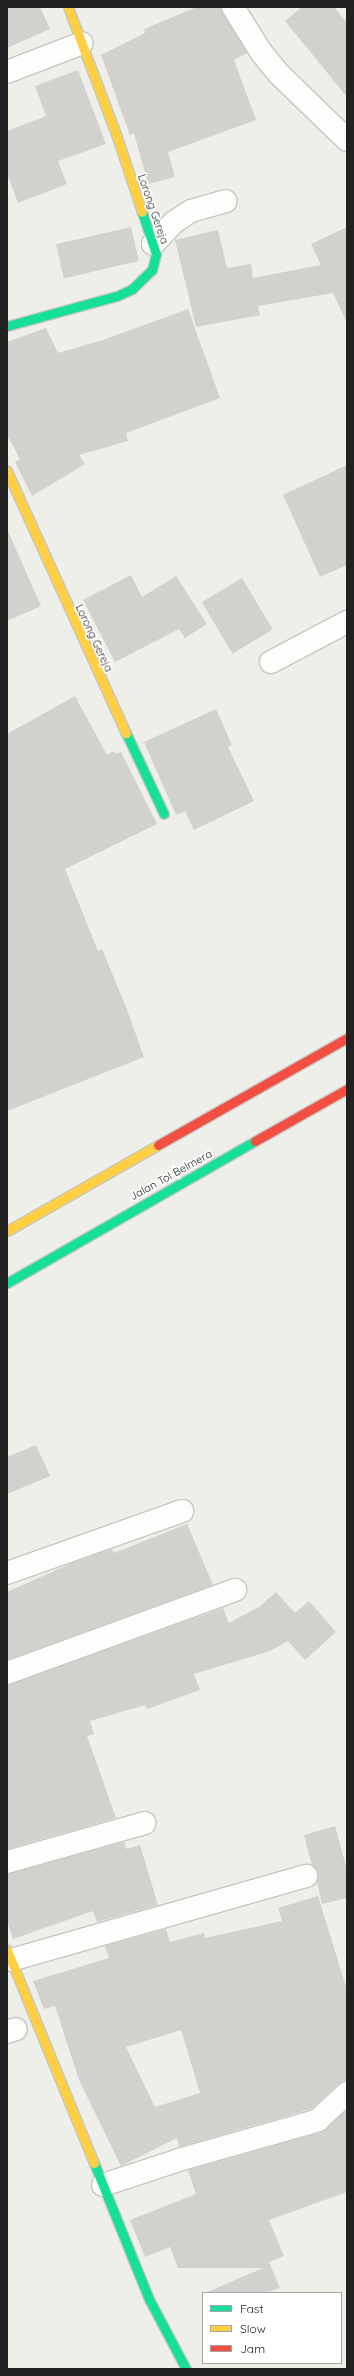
<!DOCTYPE html>
<style>
body{margin:0}
#map{position:relative;width:354px;height:2376px;overflow:hidden;background:#efefea;font-family:Quicksand,sans-serif}
div>[style]{position:absolute}
.building>*{inset:0;background:#d2d1cd;transform-origin:0 0}
.roads{filter:drop-shadow(1px 0 #c6c6c4) drop-shadow(-1px 0 #c6c6c4) drop-shadow(0 1px #c6c6c4) drop-shadow(0 -1px #c6c6c4)}
.street>*{height:22px;margin:-11px;padding:0 11px;transform-origin:11px;border-radius:11px;background:#fdfdfc}
.fast>*{height:9px;margin:-4.5px;padding:0 4.5px;transform-origin:4.5px;border-radius:4.5px;background:#16e098}
.slow>*{height:9px;margin:-4.5px;padding:0 4.5px;transform-origin:4.5px;border-radius:4.5px;background:#ffcf43}
.jam>*{height:9px;margin:-4.5px;padding:0 4.5px;transform-origin:4.5px;border-radius:4.5px;background:#f24e42}
span{translate:-50% -50%;white-space:nowrap;text-align:center;line-height:1.15;-webkit-text-stroke:3.5px #fff;paint-order:stroke}
.street-label{font-size:11px;color:#212121}
.frame{position:absolute;inset:0;border:8px solid #212121;pointer-events:none}
.legend{position:absolute;left:202px;top:2292px;width:140px;height:72px;box-sizing:border-box;background:#fff;border:1px solid #a6a6a6;margin:0;padding:5px 7px;list-style:none;font-size:12px;color:#212121}
.legend li{display:flex;align-items:center;gap:8px;height:20px}
.legend b{width:20px;border:1px solid #a6a6a6}
</style>
<div id="map">
<div class="building">
<i style="clip-path:polygon(7px 7px,40px 7px,50px 29px,7px 48px)"></i>
<i style="clip-path:polygon(197px 7px,221px 7px,247px 53px,234px 60px,256px 120px,168px 152px,175px 177px,148px 184px,134px 133px,130px 135px,101px 55px,145px 33px,144px 29px)"></i>
<i style="clip-path:polygon(302px 7px,334px 7px,347px 23px,347px 97px,285px 21px)"></i>
<i style="clip-path:polygon(78px 70px,106px 144px,58px 161px,67px 184px,18px 203px,7px 173px,7px 131px,46px 116px,35px 86px)"></i>
<i style="left:131px;top:227px;width:35px;height:77px;rotate:77deg"></i>
<i style="clip-path:polygon(347px 227px,347px 323px,333px 293px,258px 306px,260px 315px,196px 327px,175px 240px,218px 230px,227px 268px,251px 264px,253px 278px,321px 265px,311px 244px)"></i>
<i style="clip-path:polygon(188px 309px,220px 398px,126px 433px,128px 441px,79px 455px,85px 464px,32px 496px,15px 462px,20px 459px,7px 435px,7px 342px,46px 328px,58px 353px,103px 340px)"></i>
<i style="clip-path:polygon(347px 465px,347px 565px,320px 577px,283px 495px)"></i>
<i style="clip-path:polygon(7px 529px,41px 606px,7px 621px)"></i>
<i style="clip-path:polygon(131px 575px,142px 597px,176px 576px,207px 624px,185px 638px,179px 629px,115px 662px,83px 600px)"></i>
<i style="left:242px;top:578px;width:60px;height:47px;rotate:59deg"></i>
<i style="clip-path:polygon(75px 696px,107px 755px,114px 751px,116px 754px,121px 752px,157px 824px,65px 869px,98px 951px,102px 949px,126px 1007px,144px 1057px,7px 1111px,7px 734px)"></i>
<i style="clip-path:polygon(216px 709px,232px 745px,228px 747px,254px 801px,194px 830px,185px 811px,176px 815px,144px 742px)"></i>
<i style="clip-path:polygon(36px 1445px,50px 1476px,7px 1494px,7px 1457px)"></i>
<i style="clip-path:polygon(187px 1524px,213px 1585px,7px 1660px,7px 1592px,72px 1563px,112px 1549px,114px 1553px)"></i>
<i style="clip-path:polygon(276px 1592px,295px 1613px,309px 1601px,336px 1632px,305px 1660px,288px 1641px,270px 1651px,194px 1674px,200px 1690px,147px 1709px,145px 1705px,90px 1721px,94px 1734px,87px 1736px,116px 1818px,7px 1849px,7px 1685px,223px 1608px,229px 1623px,259px 1607px)"></i>
<i style="clip-path:polygon(335px 1826px,347px 1870px,347px 1898px,322px 1904px,317px 1882px,318px 1873px,312px 1866px,304px 1835px)"></i>
<i style="clip-path:polygon(124px 1842px,127px 1849px,140px 1845px,158px 1905px,97px 1922px,93px 1911px,13px 1939px,7px 1921px,7px 1874px)"></i>
<i style="clip-path:polygon(evenodd,318px 1896px,347px 1990px,347px 2081px,338px 2084px,311px 2109px,179px 2147px,177px 2138px,121px 2166px,79px 2080px,55px 2006px,44px 2009px,33px 1981px,109px 1958px,105px 1946px,166px 1929px,170px 1942px,204px 1933px,205px 1938px,282px 1921px,278px 1908px,318px 1896px,181px 2030px,200px 2093px,155px 2107px,126px 2047px,181px 2030px)"></i>
<i style="clip-path:polygon(347px 2110px,347px 2192px,269px 2220px,284px 2256px,269px 2262px,280px 2288px,266px 2293px,205px 2293px,263px 2268px,178px 2268px,170px 2247px,145px 2257px,130px 2220px,196px 2194px,188px 2170px,322px 2132px)"></i>
</div>
<div class="roads">
<div class="street">
<i style="left:233px;top:7px;width:53px;rotate:58.1deg"></i>
<i style="left:261px;top:52px;width:28px;rotate:51deg"></i>
<i style="left:279px;top:74px;width:95px;rotate:44.1deg"></i>
<i style="left:7px;top:72px;width:80px;rotate:-21.1deg"></i>
<i style="left:153px;top:244px;width:30px;rotate:-46deg"></i>
<i style="left:174px;top:222px;width:20px;rotate:-33deg"></i>
<i style="left:191px;top:211px;width:36px;rotate:-16deg"></i>
<i style="left:271px;top:662px;width:86px;rotate:-27.8deg"></i>
<i style="left:7px;top:1573px;width:186px;rotate:-19.5deg"></i>
<i style="left:7px;top:1673px;width:243px;rotate:-20deg"></i>
<i style="left:7px;top:1862px;width:143px;rotate:-15.8deg"></i>
<i style="left:11px;top:1960px;width:307px;rotate:-15.9deg"></i>
<i style="left:7px;top:2032px;width:9px;rotate:-18deg"></i>
<i style="left:103px;top:2185px;width:83px;rotate:-18.2deg"></i>
<i style="left:182px;top:2159px;width:129px;rotate:-15.8deg"></i>
<i style="left:306px;top:2124px;width:13px;rotate:-18deg"></i>
<i style="left:318px;top:2120px;width:40px;rotate:-43deg"></i>
</div>
<div class="fast">
<i style="left:7px;top:326px;width:114px;rotate:-15.3deg"></i>
<i style="left:117px;top:296px;width:17px;rotate:-25deg"></i>
<i style="left:132px;top:289px;width:28px;rotate:-44deg"></i>
<i style="left:152px;top:270px;width:16px;rotate:-76deg"></i>
<i style="left:156px;top:254px;width:44px;rotate:-108.4deg"></i>
<i style="left:126px;top:733px;width:89px;rotate:64.9deg"></i>
<i style="left:7px;top:1283px;width:286px;rotate:-29.8deg"></i>
<i style="left:94px;top:2163px;width:147px;rotate:68deg"></i>
<i style="left:149px;top:2299px;width:79px;rotate:62.1deg"></i>
</div>
<div class="slow">
<i style="left:68px;top:7px;width:136px;rotate:69.3deg"></i>
<i style="left:116px;top:134px;width:82px;rotate:71.6deg"></i>
<i style="left:7px;top:471px;width:288px;rotate:65.6deg"></i>
<i style="left:7px;top:1231px;width:174px;rotate:-29.7deg"></i>
<i style="left:7px;top:1950px;width:230px;rotate:67.8deg"></i>
</div>
<div class="jam">
<i style="left:255px;top:1141px;width:106px;rotate:-29.5deg"></i>
<i style="left:158px;top:1145px;width:217px;rotate:-29.5deg"></i>
</div>
</div>
<div class="street-label">
<span style="left:153px;top:209px;rotate:71deg">Lorong Gereja</span>
<span style="left:94px;top:638px;rotate:65deg">Lorong Gereja</span>
<span style="left:171px;top:1175px;rotate:-29deg">Jalan Tol Belmera</span>
</div>
<div class="frame"></div>
<ul class="legend">
<li><b style="height:5px;background:#16e098"></b>Fast</li>
<li><b style="height:5px;background:#ffcf43"></b>Slow</li>
<li><b style="height:5px;background:#f24e42"></b>Jam</li>
</ul>
</div>
